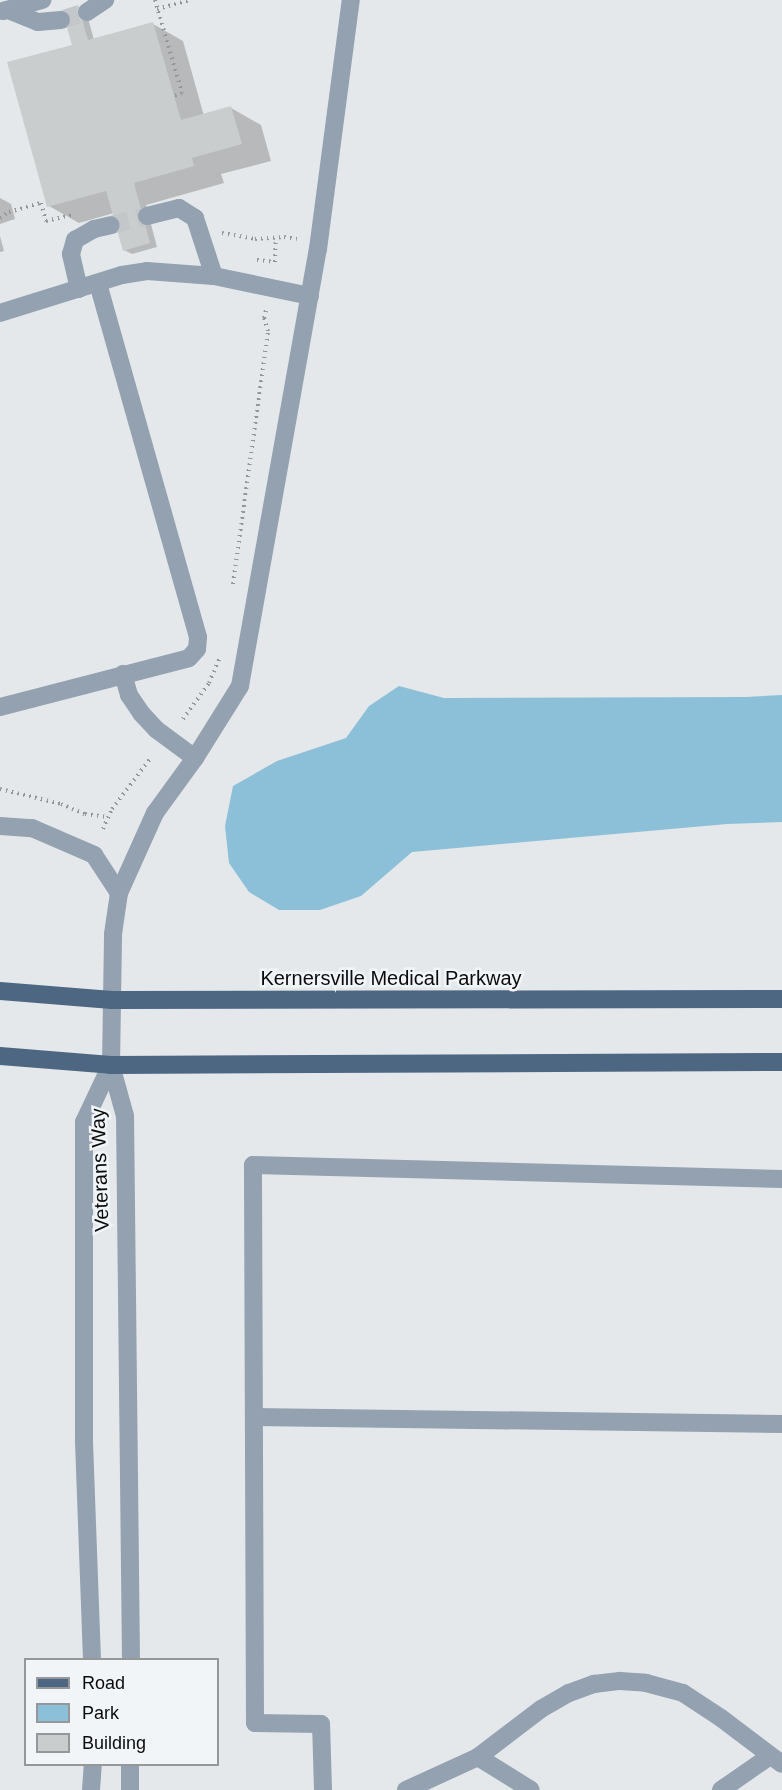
<!DOCTYPE html>
<style>
body{margin:0}
#map{position:relative;width:782px;height:1790px;overflow:hidden;background:#e5e8ea;font-family:Arial,sans-serif}
div>[style]{position:absolute}
.green>*{inset:0;background:#8cc0d8}
.shadow>*{inset:0;background:#0003}
.building>*{inset:0;background:#c9cdce}
.minor-tunnel>*{height:18px;margin-top:-9px;transform-origin:0;background:repeating-linear-gradient(90deg,#c4c7c9 0 18px,transparent 0 27px)}
.path>*{height:4px;margin-top:-2px;transform-origin:0;background:repeating-linear-gradient(90deg,#939697 0 1.5px,transparent 0 6px)}
.minor>*{height:18px;margin:-9px;padding:0 9px;transform-origin:9px;border-radius:9px;background:#93a1b1}
.major>*{height:18px;margin:-9px;padding:0 9px;transform-origin:9px;border-radius:9px;background:#4d6682}
span{translate:-50% -50%;white-space:nowrap;text-align:center;line-height:1.15;-webkit-text-stroke:5px #f2f5f7;paint-order:stroke}
.street-label{font-size:20px;color:#0a0b0c}
.legend{position:absolute;left:24px;top:1658px;width:195px;height:108px;box-sizing:border-box;background:#f2f5f7;border:2px solid #959799;margin:0;padding:8px 10px;list-style:none;font-size:18px;color:#0a0b0c}
.legend li{display:flex;align-items:center;gap:12px;height:30px}
.legend b{width:30px;border:2px solid #959799}
</style>
<div id="map">
<div class="green">
<i style="clip-path:polygon(399px 686px,444px 698px,745px 697px,782px 695px,782px 822px,727px 824px,412px 852px,361px 896px,320px 910px,279px 910px,249px 892px,229px 863px,225px 826px,233px 786px,277px 761px,346px 738px,369px 706px)"></i>
</div>
<div class="shadow">
<i style="clip-path:polygon(78px 7px,86px 11px,94px 40px,153px 24px,183px 41px,204px 116px,231px 108px,261px 125px,271px 161px,221px 174px,224px 183px,146px 205px,157px 247px,132px 254px,124px 250px,114px 213px,79px 223px,49px 206px)"></i>
<i style="clip-path:polygon(0 198px,11px 204px,15px 219px,0 224px)"></i>
<i style="clip-path:polygon(0 236px,4px 251px,0 252px)"></i>
</div>
<div class="building">
<i style="clip-path:polygon(78px 5px,88px 40px,153px 22px,181px 120px,231px 106px,242px 144px,192px 158px,194px 166px,134px 183px,150px 243px,123px 251px,106px 191px,47px 207px,7px 62px,72px 45px,62px 10px)"></i>
</div>
<div class="minor-tunnel">
<i style="left:61px;top:20px;width:27px;rotate:-17deg"></i>
<i style="left:111px;top:225px;width:37px;rotate:-14deg"></i>
</div>
<div class="path">
<i style="left:155px;top:0;width:97px;rotate:73.8deg"></i>
<i style="left:182px;top:93px;width:9px;rotate:159deg"></i>
<i style="left:157px;top:9px;width:35px;rotate:-15deg"></i>
<i style="left:0;top:218px;width:11px;rotate:-34deg"></i>
<i style="left:9px;top:212px;width:33px;rotate:-16deg"></i>
<i style="left:41px;top:203px;width:19px;rotate:74deg"></i>
<i style="left:46px;top:221px;width:26px;rotate:-13deg"></i>
<i style="left:222px;top:233px;width:34px;rotate:10deg"></i>
<i style="left:255px;top:239px;width:29px;rotate:-4deg"></i>
<i style="left:284px;top:237px;width:13px;rotate:9deg"></i>
<i style="left:257px;top:260px;width:18px;rotate:6deg"></i>
<i style="left:275px;top:262px;width:24px;rotate:-88deg"></i>
<i style="left:233px;top:584px;width:255px;rotate:-82.1deg"></i>
<i style="left:268px;top:331px;width:14px;rotate:-107deg"></i>
<i style="left:264px;top:318px;width:8px;rotate:-76deg"></i>
<i style="left:183px;top:719px;width:44px;rotate:-54.2deg"></i>
<i style="left:209px;top:683px;width:26px;rotate:-67deg"></i>
<i style="left:0;top:789px;width:63px;rotate:13.8deg"></i>
<i style="left:61px;top:804px;width:26px;rotate:23deg"></i>
<i style="left:85px;top:814px;width:22px;rotate:8deg"></i>
<i style="left:103px;top:829px;width:22px;rotate:-66deg"></i>
<i style="left:112px;top:809px;width:63px;rotate:-52.8deg"></i>
</div>
<div class="minor">
<i style="left:8px;top:10px;width:32px;rotate:22deg"></i>
<i style="left:38px;top:22px;width:23px;rotate:-5deg"></i>
<i style="left:3px;top:11px;width:41px;rotate:-15.8deg"></i>
<i style="left:87px;top:12px;width:22px;rotate:-34deg"></i>
<i style="left:147px;top:216px;width:33px;rotate:-14deg"></i>
<i style="left:179px;top:208px;width:19px;rotate:32deg"></i>
<i style="left:195px;top:218px;width:61px;rotate:71.9deg"></i>
<i style="left:79px;top:289px;width:36px;rotate:-103deg"></i>
<i style="left:71px;top:254px;width:15px;rotate:-74deg"></i>
<i style="left:75px;top:240px;width:22px;rotate:-30deg"></i>
<i style="left:94px;top:229px;width:17px;rotate:-13deg"></i>
<i style="left:0;top:313px;width:128px;rotate:-17.3deg"></i>
<i style="left:122px;top:275px;width:25px;rotate:-9deg"></i>
<i style="left:147px;top:271px;width:67px;rotate:4.3deg"></i>
<i style="left:214px;top:276px;width:98px;rotate:11.8deg"></i>
<i style="left:123px;top:674px;width:22px;rotate:74deg"></i>
<i style="left:129px;top:695px;width:22px;rotate:56deg"></i>
<i style="left:141px;top:713px;width:23px;rotate:47deg"></i>
<i style="left:157px;top:730px;width:47px;rotate:36.4deg"></i>
<i style="left:0;top:707px;width:195px;rotate:-14.5deg"></i>
<i style="left:189px;top:658px;width:12px;rotate:-48deg"></i>
<i style="left:197px;top:649px;width:12px;rotate:-85deg"></i>
<i style="left:198px;top:637px;width:368px;rotate:-105.8deg"></i>
<i style="left:0;top:826px;width:32px;rotate:4deg"></i>
<i style="left:32px;top:828px;width:68px;rotate:23.5deg"></i>
<i style="left:94px;top:855px;width:45px;rotate:56.7deg"></i>
<i style="left:254px;top:1417px;width:528px;rotate:0.76deg"></i>
<i style="left:92px;top:1660px;width:221px;rotate:-92.1deg"></i>
<i style="left:84px;top:1439px;width:317px;rotate:-90deg"></i>
<i style="left:84px;top:1122px;width:63px;rotate:-64.7deg"></i>
<i style="left:131px;top:1660px;width:544px;rotate:-90.63deg"></i>
<i style="left:125px;top:1116px;width:53px;rotate:-105.4deg"></i>
<i style="left:111px;top:1065px;width:131px;rotate:-89.1deg"></i>
<i style="left:113px;top:934px;width:41px;rotate:-81.7deg"></i>
<i style="left:119px;top:893px;width:88px;rotate:-65.8deg"></i>
<i style="left:155px;top:813px;width:68px;rotate:-54deg"></i>
<i style="left:195px;top:758px;width:85px;rotate:-58deg"></i>
<i style="left:240px;top:686px;width:444px;rotate:-79.9deg"></i>
<i style="left:318px;top:249px;width:251px;rotate:-82.5deg"></i>
<i style="left:478px;top:1757px;width:62px;rotate:31.9deg"></i>
<i style="left:91px;top:1790px;width:26px;rotate:-86deg"></i>
<i style="left:130px;top:1790px;width:26px;rotate:-90deg"></i>
<i style="left:323px;top:1790px;width:66px;rotate:-91.7deg"></i>
<i style="left:321px;top:1724px;width:66px;rotate:-179.1deg"></i>
<i style="left:255px;top:1723px;width:558px;rotate:-90.21deg"></i>
<i style="left:253px;top:1165px;width:529px;rotate:1.52deg"></i>
<i style="left:406px;top:1790px;width:79px;rotate:-24.6deg"></i>
<i style="left:478px;top:1757px;width:79px;rotate:-37.3deg"></i>
<i style="left:541px;top:1709px;width:32px;rotate:-30deg"></i>
<i style="left:569px;top:1693px;width:27px;rotate:-20deg"></i>
<i style="left:594px;top:1684px;width:26px;rotate:-7deg"></i>
<i style="left:620px;top:1681px;width:26px;rotate:4deg"></i>
<i style="left:646px;top:1683px;width:38px;rotate:15deg"></i>
<i style="left:683px;top:1693px;width:45px;rotate:33.3deg"></i>
<i style="left:721px;top:1718px;width:76px;rotate:37deg"></i>
<i style="left:721px;top:1790px;width:60px;rotate:-34.8deg"></i>
</div>
<div class="major">
<i style="left:0;top:991px;width:112px;rotate:4.6deg"></i>
<i style="left:112px;top:1000px;width:670px;rotate:-0.09deg"></i>
<i style="left:0;top:1056px;width:111px;rotate:4.6deg"></i>
<i style="left:111px;top:1065px;width:671px;rotate:-0.26deg"></i>
</div>
<div class="street-label">
<span style="left:391px;top:978px">Kernersville Medical Parkway</span>
<span style="left:100px;top:1170px;rotate:-92deg">Veterans Way</span>
</div>
<ul class="legend">
<li><b style="height:8px;background:#4d6682"></b>Road</li>
<li><b style="height:16px;background:#8cc0d8"></b>Park</li>
<li><b style="height:16px;background:#c9cdce"></b>Building</li>
</ul>
</div>
